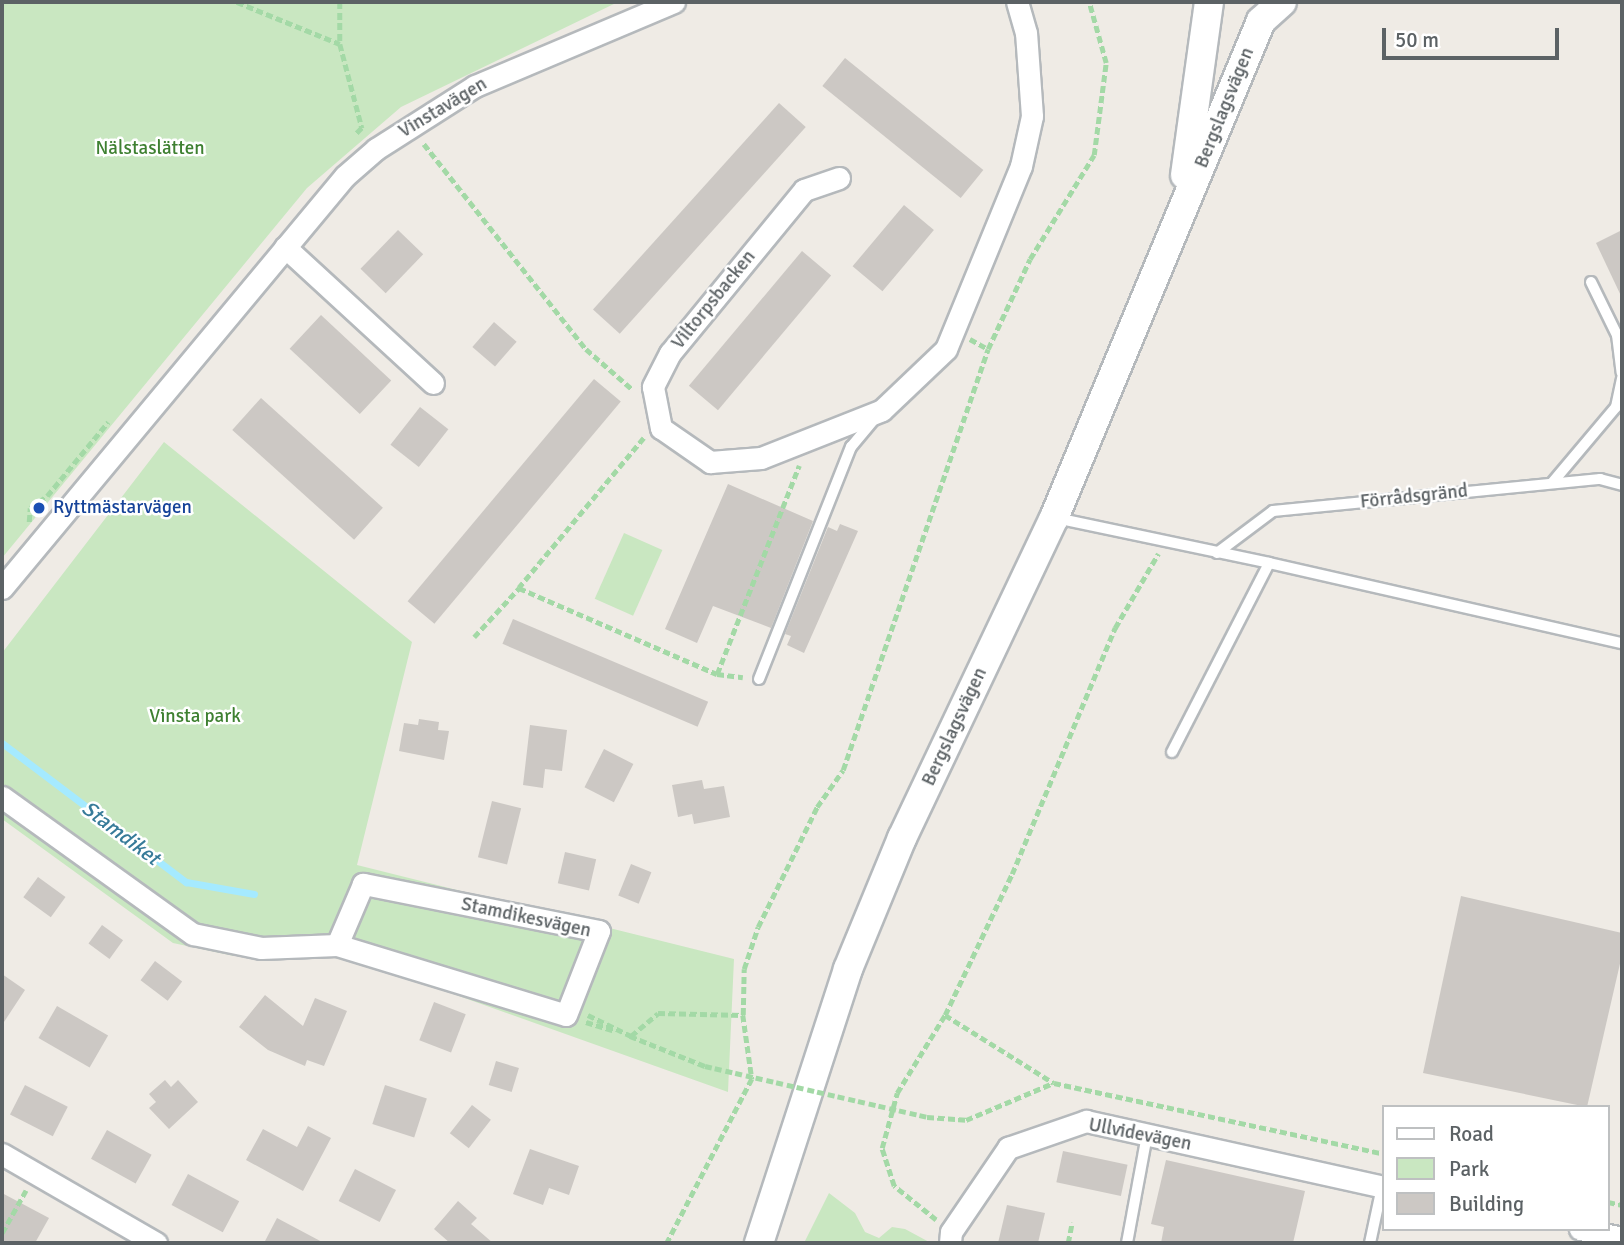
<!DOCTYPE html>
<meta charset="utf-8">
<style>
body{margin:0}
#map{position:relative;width:1624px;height:1245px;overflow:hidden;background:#efebe5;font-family:Signika,sans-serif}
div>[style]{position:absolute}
.green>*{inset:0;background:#c9e7c1;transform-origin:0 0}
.stream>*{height:7px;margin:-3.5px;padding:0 3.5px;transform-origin:3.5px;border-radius:3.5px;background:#a5eaff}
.building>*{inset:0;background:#ccc8c4;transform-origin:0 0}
.path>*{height:4.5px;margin-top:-2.25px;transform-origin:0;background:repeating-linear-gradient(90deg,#a3d9a6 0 7px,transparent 0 10.5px)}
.roads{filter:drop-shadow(2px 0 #b5b9bc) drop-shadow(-2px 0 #b5b9bc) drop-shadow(0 2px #b5b9bc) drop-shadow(0 -2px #b5b9bc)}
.service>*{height:10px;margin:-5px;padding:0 5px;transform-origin:5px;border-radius:5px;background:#fff}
.minor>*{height:21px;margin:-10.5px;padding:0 10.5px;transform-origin:10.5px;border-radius:10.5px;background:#fff}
.secondary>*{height:28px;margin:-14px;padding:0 14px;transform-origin:14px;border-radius:14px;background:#fff}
.path-bridge>*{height:4.5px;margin-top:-2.25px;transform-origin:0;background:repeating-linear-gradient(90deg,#a3d9a6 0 7px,transparent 0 10.5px)}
.dots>*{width:19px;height:19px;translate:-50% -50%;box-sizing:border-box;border:4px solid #fff;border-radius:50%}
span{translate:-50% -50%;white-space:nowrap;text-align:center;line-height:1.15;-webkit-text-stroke:5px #fff;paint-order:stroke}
.street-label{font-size:19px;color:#5c6265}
.park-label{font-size:19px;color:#3e8031}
.transit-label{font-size:19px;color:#164399}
.left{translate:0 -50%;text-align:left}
.water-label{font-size:21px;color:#377b99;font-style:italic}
.frame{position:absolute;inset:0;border:4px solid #5c6265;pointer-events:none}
.legend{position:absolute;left:1382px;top:1105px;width:228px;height:126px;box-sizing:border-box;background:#fff;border:2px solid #bec0c1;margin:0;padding:9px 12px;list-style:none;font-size:21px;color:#5c6265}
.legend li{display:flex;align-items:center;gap:14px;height:35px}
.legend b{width:35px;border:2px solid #bec0c1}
.scale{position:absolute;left:1382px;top:28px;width:177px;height:32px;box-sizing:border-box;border:4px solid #5c6265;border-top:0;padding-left:9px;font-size:21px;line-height:24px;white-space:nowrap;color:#5c6265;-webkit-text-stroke:5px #fff;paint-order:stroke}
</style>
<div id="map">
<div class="green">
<i style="clip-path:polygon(2px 2px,618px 2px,401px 107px,307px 188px,2px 558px)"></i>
<i style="clip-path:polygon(164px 442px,412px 642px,357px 865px,734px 959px,728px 1092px,333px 951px,234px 956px,173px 943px,2px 819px,2px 653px)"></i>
<i style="left:624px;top:533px;width:42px;height:72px;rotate:24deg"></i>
<i style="clip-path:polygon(829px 1193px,855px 1213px,865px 1232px,879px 1238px,892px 1227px,905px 1229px,931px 1243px,804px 1243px)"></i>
</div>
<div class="stream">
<i style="left:2px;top:743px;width:231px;rotate:37.1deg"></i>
<i style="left:186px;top:882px;width:69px;rotate:10deg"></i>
</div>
<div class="building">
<i style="left:845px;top:58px;width:178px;height:36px;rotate:39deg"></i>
<i style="left:779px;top:103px;width:36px;height:278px;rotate:42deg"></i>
<i style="left:904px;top:205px;width:39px;height:80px;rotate:40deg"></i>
<i style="left:398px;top:230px;width:35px;height:54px;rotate:44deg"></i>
<i style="clip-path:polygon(1622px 230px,1622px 298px,1596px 243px)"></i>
<i style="left:802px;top:251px;width:38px;height:176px;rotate:40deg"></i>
<i style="left:321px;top:315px;width:96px;height:46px;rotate:43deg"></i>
<i style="left:494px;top:322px;width:30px;height:33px;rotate:41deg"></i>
<i style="left:594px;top:379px;width:35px;height:290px;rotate:40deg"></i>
<i style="left:261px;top:398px;width:164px;height:43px;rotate:42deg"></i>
<i style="left:420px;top:407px;width:36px;height:48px;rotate:38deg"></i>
<i style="clip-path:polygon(728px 484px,813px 521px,771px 628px,713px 606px,697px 643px,665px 629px)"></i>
<i style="clip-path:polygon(840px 524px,858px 531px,804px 653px,787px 645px,791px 636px,785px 634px,828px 527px,837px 531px)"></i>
<i style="left:513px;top:619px;width:212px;height:27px;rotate:23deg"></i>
<i style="clip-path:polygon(419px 719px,439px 722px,438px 730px,449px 731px,444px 760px,399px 751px,404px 723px,418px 725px)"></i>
<i style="clip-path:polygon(530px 725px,567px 730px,562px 771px,545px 769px,543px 788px,523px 785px)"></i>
<i style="left:604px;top:749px;width:33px;height:43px;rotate:27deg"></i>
<i style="clip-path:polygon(702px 780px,704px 789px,724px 786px,730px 817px,694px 824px,692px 814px,678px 817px,672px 785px)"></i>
<i style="left:492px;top:801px;width:30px;height:58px;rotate:14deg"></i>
<i style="left:565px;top:852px;width:32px;height:32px;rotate:13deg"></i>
<i style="left:631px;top:864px;width:22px;height:34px;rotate:22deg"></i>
<i style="left:38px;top:877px;width:34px;height:25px;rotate:36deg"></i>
<i style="clip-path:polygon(1461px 896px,1622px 933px,1622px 955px,1587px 1107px,1423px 1073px)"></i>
<i style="left:102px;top:925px;width:26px;height:23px;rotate:36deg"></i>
<i style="left:155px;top:961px;width:34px;height:24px;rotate:37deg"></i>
<i style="clip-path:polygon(2px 974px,25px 990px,2px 1025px)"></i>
<i style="clip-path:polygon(265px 995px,303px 1026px,315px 998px,347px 1011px,324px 1066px,307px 1060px,305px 1066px,268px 1050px,239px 1027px)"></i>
<i style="left:434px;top:1002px;width:34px;height:41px;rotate:21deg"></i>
<i style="left:57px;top:1006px;width:59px;height:37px;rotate:30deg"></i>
<i style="left:496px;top:1061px;width:24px;height:25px;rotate:17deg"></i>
<i style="clip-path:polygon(165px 1080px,171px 1087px,178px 1080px,198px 1102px,169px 1129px,149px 1108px,156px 1102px,149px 1094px)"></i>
<i style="left:25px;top:1085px;width:48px;height:33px;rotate:27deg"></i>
<i style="left:385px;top:1085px;width:44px;height:41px;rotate:18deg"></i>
<i style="left:472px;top:1105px;width:24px;height:36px;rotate:38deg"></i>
<i style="clip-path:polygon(308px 1126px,331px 1138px,303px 1191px,246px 1160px,263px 1129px,297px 1147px)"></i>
<i style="left:107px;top:1130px;width:51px;height:33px;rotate:29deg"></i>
<i style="clip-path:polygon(530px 1149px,579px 1166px,569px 1195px,549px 1188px,543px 1205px,513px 1194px)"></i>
<i style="left:1063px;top:1151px;width:66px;height:32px;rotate:12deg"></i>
<i style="clip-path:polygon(1166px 1160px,1305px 1191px,1293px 1243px,1161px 1243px,1164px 1227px,1151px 1224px)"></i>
<i style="left:355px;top:1169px;width:46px;height:36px;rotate:27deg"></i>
<i style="left:188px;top:1174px;width:58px;height:35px;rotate:28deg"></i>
<i style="clip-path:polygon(2px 1193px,49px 1218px,35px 1243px,2px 1243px)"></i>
<i style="clip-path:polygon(458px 1201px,477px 1218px,471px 1224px,493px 1243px,450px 1243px,434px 1229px)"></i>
<i style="clip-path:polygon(1007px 1205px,1045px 1213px,1038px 1243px,998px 1243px)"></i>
<i style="clip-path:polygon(277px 1218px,324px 1243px,264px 1243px)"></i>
</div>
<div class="path">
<i style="left:237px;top:2px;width:111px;rotate:22.2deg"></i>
<i style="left:340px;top:2px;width:42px;rotate:90deg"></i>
<i style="left:340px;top:44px;width:87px;rotate:75.3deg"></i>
<i style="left:362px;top:128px;width:8px;rotate:135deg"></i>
<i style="left:424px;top:144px;width:261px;rotate:51.7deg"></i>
<i style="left:586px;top:349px;width:62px;rotate:41.1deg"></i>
<i style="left:970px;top:339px;width:21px;rotate:29deg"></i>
<i style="left:644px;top:438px;width:195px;rotate:129.8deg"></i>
<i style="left:519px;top:588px;width:216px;rotate:23.5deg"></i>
<i style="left:717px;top:674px;width:224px;rotate:-68.5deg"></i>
<i style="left:29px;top:522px;width:14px;rotate:-86deg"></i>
<i style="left:30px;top:508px;width:21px;rotate:-35deg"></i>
<i style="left:47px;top:496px;width:96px;rotate:-50.5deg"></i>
<i style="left:474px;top:637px;width:67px;rotate:-47.4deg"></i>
<i style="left:717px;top:674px;width:26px;rotate:7deg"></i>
<i style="left:588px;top:1015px;width:48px;rotate:26deg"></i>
<i style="left:743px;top:1015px;width:46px;rotate:-88.8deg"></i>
<i style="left:744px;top:969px;width:44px;rotate:-71.6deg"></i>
<i style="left:758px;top:927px;width:134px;rotate:-63.8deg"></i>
<i style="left:817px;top:807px;width:45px;rotate:-54.9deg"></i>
<i style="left:843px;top:770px;width:445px;rotate:-71deg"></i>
<i style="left:988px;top:349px;width:99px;rotate:-65deg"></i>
<i style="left:1030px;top:259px;width:122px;rotate:-58.4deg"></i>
<i style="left:1094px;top:155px;width:93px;rotate:-82.6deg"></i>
<i style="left:1106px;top:63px;width:63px;rotate:-105.6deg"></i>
<i style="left:945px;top:1015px;width:128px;rotate:32deg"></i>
<i style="left:1054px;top:1083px;width:338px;rotate:12.1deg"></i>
<i style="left:586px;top:1022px;width:30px;rotate:17deg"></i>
<i style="left:630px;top:1036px;width:81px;rotate:21.8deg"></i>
<i style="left:631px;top:1036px;width:35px;rotate:-40deg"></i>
<i style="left:658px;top:1013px;width:85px;rotate:1.3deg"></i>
<i style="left:743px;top:1015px;width:65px;rotate:82deg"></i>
<i style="left:752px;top:1079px;width:185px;rotate:117.4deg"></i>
<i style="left:927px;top:1117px;width:39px;rotate:4deg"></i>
<i style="left:966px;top:1120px;width:95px;rotate:-23deg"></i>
<i style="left:1608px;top:1202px;width:14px;rotate:12deg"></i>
<i style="left:936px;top:1220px;width:54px;rotate:-141deg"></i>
<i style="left:894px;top:1186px;width:40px;rotate:-108deg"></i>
<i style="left:882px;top:1148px;width:57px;rotate:-74.7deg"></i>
<i style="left:897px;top:1093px;width:92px;rotate:-58.4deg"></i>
<i style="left:945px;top:1015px;width:156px;rotate:-64.6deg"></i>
<i style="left:1012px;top:874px;width:267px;rotate:-67.3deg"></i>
<i style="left:1115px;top:628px;width:86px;rotate:-59.8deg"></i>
<i style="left:2px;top:1233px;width:49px;rotate:-60.8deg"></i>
<i style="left:1068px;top:1243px;width:21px;rotate:-79deg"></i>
</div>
<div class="roads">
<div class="service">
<i style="left:1591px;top:282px;width:59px;rotate:63.9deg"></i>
<i style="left:1617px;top:335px;width:38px;rotate:83deg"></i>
<i style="left:1552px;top:483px;width:99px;rotate:-49.9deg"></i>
<i style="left:1616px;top:407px;width:30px;rotate:-78deg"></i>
<i style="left:1056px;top:518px;width:218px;rotate:11.9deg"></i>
<i style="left:1217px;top:553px;width:70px;rotate:-36.9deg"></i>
<i style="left:1273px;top:511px;width:329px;rotate:-5.6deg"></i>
<i style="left:1600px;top:479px;width:23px;rotate:15deg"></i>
<i style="left:759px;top:679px;width:250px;rotate:-68.4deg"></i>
<i style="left:851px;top:447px;width:38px;rotate:-50deg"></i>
<i style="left:1172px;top:752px;width:212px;rotate:-62.8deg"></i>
<i style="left:1269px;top:563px;width:362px;rotate:12.8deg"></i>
<i style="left:1127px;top:1243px;width:110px;rotate:-79.5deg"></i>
<i style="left:1370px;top:1243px;width:57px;rotate:-77.9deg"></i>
</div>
<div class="minor">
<i style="left:839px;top:178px;width:37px;rotate:161deg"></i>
<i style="left:804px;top:190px;width:211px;rotate:129.4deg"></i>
<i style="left:670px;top:353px;width:38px;rotate:117deg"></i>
<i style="left:653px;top:387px;width:42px;rotate:79deg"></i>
<i style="left:661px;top:428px;width:60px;rotate:34.8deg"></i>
<i style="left:710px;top:462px;width:51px;rotate:-4.5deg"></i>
<i style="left:761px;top:458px;width:130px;rotate:-21.6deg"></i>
<i style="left:882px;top:410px;width:88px;rotate:-43.6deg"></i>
<i style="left:946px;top:349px;width:198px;rotate:-67.7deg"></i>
<i style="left:1021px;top:166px;width:51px;rotate:-77.6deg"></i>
<i style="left:1032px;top:116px;width:83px;rotate:-94.1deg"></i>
<i style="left:1026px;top:33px;width:32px;rotate:-106deg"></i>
<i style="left:285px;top:247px;width:201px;rotate:42.6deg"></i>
<i style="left:2px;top:588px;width:536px;rotate:-50.22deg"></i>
<i style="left:345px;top:176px;width:41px;rotate:-41.1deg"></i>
<i style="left:376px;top:149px;width:117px;rotate:-32.5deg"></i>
<i style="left:475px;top:86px;width:216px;rotate:-22.9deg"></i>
<i style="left:2px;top:797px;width:235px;rotate:35.7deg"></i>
<i style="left:193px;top:934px;width:69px;rotate:11.6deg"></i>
<i style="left:261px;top:948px;width:76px;rotate:-2.3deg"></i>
<i style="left:337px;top:945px;width:239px;rotate:17deg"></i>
<i style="left:566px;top:1015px;width:90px;rotate:-68.6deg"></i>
<i style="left:599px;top:931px;width:241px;rotate:-168.7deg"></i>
<i style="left:363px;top:884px;width:66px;rotate:113.1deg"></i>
<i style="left:2px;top:1154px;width:178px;rotate:30deg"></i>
<i style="left:1580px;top:1229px;width:43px;rotate:12.1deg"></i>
<i style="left:950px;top:1243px;width:11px;rotate:-85deg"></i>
<i style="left:951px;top:1232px;width:102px;rotate:-55.8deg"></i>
<i style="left:1008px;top:1148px;width:83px;rotate:-19.1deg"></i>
<i style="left:1086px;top:1121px;width:305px;rotate:12.5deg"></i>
</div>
<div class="secondary">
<i style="left:1185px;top:175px;width:175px;rotate:-82.1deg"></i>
<i style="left:759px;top:1243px;width:288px;rotate:-72deg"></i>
<i style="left:848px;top:969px;width:142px;rotate:-67.6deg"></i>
<i style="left:902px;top:838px;width:354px;rotate:-64.6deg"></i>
<i style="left:1054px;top:518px;width:538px;rotate:-67.39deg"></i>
<i style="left:1261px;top:21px;width:28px;rotate:-42deg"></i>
</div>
</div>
<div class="path-bridge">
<i style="left:705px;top:1066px;width:228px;rotate:12.9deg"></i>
</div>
<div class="dots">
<i style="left:39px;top:508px;background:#1a4fb4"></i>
</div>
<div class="street-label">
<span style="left:443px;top:108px;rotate:-31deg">Vinstavägen</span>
<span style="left:1225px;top:108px;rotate:-68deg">Bergslagsvägen</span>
<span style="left:714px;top:300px;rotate:-51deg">Viltorpsbacken</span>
<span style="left:1414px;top:497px;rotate:-6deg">Förrådsgränd</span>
<span style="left:955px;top:727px;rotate:-65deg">Bergslagsvägen</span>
<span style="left:526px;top:918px;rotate:12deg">Stamdikesvägen</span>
<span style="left:1140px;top:1135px;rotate:11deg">Ullvidevägen</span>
</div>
<div class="park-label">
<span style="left:150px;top:149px">Nälstaslätten</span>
<span style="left:195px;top:717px">Vinsta park</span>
</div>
<div class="transit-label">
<span class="left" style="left:53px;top:508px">Ryttmästarvägen</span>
</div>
<div class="water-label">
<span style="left:121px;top:833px;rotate:37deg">Stamdiket</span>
</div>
<div class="frame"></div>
<ul class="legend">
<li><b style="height:9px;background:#fff"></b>Road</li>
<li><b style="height:19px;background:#c9e7c1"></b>Park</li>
<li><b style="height:19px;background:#ccc8c4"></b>Building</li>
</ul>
<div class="scale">50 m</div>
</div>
